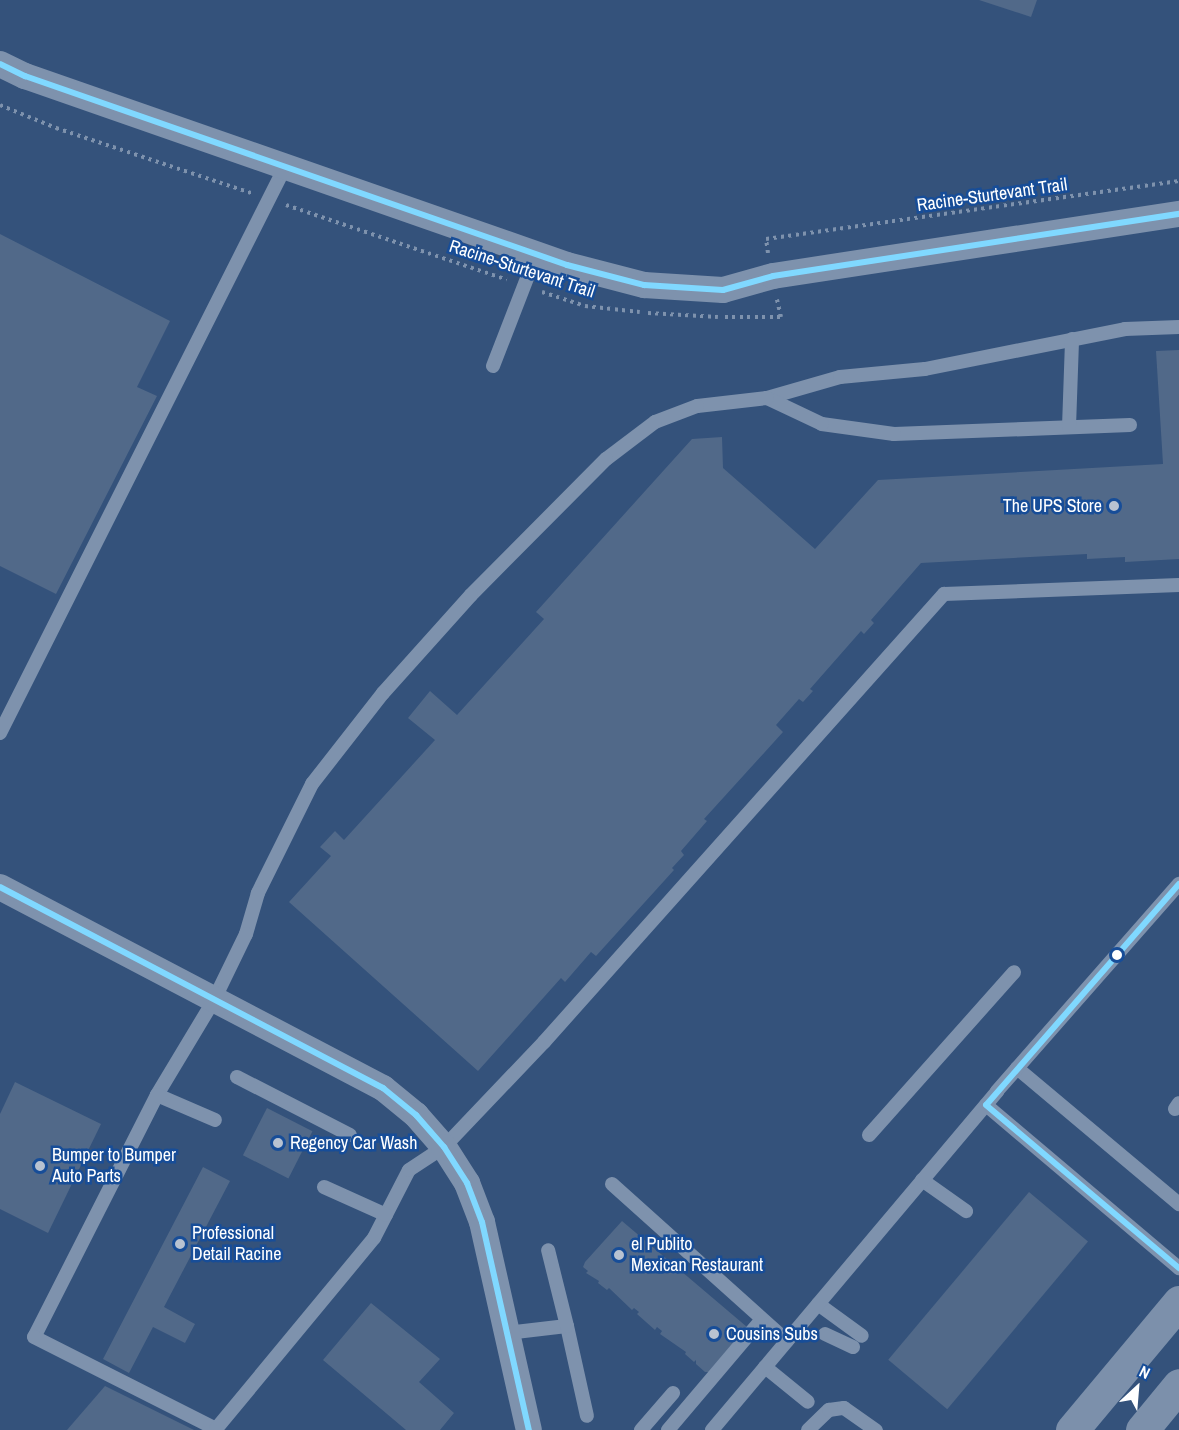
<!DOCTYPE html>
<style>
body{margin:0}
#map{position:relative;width:1179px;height:1430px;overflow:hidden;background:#34527b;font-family:"Archivo Narrow",sans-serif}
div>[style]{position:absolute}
.building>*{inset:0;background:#516989;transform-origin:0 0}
.path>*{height:4px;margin-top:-2px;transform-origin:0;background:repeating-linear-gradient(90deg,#7e92ad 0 3px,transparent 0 7.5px)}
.service>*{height:14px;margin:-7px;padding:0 7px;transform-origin:7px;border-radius:7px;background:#7e92ad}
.minor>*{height:26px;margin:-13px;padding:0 13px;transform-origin:13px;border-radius:13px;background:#7e92ad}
.primary>*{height:33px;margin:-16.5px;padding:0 16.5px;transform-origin:16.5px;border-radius:16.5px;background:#7c90ab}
.bus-1>*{height:6px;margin:-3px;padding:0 3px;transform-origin:3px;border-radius:3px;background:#80d8ff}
.dots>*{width:16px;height:16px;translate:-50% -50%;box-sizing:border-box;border:3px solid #174d98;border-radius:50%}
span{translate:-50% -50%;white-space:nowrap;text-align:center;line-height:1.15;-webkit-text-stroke:5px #174d98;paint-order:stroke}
.street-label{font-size:18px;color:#fff}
.poi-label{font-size:18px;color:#fff}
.right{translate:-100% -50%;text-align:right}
.left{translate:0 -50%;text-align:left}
.north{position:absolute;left:1107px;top:1358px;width:60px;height:60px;-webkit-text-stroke:4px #174d98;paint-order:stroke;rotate:26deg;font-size:16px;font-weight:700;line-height:24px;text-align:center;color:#fff}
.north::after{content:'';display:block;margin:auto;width:21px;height:27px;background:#fff;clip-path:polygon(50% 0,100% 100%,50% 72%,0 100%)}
</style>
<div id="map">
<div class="building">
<i style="clip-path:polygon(979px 0,1037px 0,1031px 17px)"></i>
<i style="clip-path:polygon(0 234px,170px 321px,137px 387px,157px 396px,56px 594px,0 566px)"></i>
<i style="clip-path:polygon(1179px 350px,1179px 559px,1125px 562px,1125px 557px,1087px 559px,1087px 554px,921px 563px,871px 620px,874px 623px,864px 634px,861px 631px,810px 689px,813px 691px,803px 702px,799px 699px,776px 725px,783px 732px,704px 819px,707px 821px,681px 851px,684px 855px,672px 868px,674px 870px,596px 956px,591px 952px,565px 982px,561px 978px,478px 1071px,289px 902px,331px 856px,320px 847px,335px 831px,344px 840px,435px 740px,408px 718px,430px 691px,457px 715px,544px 619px,536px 612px,692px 439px,722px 437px,723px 468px,815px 549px,878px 480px,1163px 464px,1156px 351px)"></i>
<i style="clip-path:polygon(15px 1082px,101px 1124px,48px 1233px,0 1209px,0 1114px)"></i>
<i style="left:267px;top:1108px;width:51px;height:53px;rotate:27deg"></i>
<i style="clip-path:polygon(203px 1167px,230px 1181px,164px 1307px,195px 1324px,185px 1343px,153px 1327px,129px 1373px,103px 1359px)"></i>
<i style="left:1029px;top:1192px;width:77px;height:219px;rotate:40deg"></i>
<i style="clip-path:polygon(622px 1221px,747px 1327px,709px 1372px,705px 1372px,696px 1364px,696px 1360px,694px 1362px,685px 1354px,686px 1352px,660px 1334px,662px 1331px,657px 1327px,655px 1330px,637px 1314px,639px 1312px,634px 1308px,632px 1310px,609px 1288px,607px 1290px,598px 1283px,599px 1281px,586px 1273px,588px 1271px,583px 1267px,585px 1262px)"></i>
<i style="clip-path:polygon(371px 1303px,440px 1359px,419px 1382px,454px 1413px,440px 1430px,406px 1430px,323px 1360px)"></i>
<i style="clip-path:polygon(105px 1386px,194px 1430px,67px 1430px)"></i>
</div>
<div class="path">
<i style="left:0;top:105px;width:61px;rotate:22.3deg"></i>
<i style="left:56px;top:128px;width:206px;rotate:18.4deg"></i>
<i style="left:286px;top:205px;width:233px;rotate:18.7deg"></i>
<i style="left:768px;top:253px;width:14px;rotate:-98deg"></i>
<i style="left:766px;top:239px;width:417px;rotate:-8deg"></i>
<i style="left:542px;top:292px;width:45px;rotate:18deg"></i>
<i style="left:585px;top:306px;width:55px;rotate:6.2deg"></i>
<i style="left:648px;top:313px;width:70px;rotate:3.3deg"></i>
<i style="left:725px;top:317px;width:56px"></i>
<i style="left:781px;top:317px;width:18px;rotate:-103deg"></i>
</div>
<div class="service">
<i style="left:493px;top:366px;width:119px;rotate:-68.8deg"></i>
<i style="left:767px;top:398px;width:76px;rotate:-16deg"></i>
<i style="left:840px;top:377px;width:85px;rotate:-5.4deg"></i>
<i style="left:925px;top:369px;width:204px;rotate:-11.3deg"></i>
<i style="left:1125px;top:329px;width:54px;rotate:-2.1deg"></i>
<i style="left:1130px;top:425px;width:236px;rotate:177.8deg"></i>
<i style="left:894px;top:434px;width:73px;rotate:-172.1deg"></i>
<i style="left:822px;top:424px;width:61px;rotate:-154.7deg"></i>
<i style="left:767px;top:398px;width:70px;rotate:173.5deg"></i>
<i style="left:697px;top:406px;width:45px;rotate:159.1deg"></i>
<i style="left:655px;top:422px;width:61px;rotate:142.9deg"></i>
<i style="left:606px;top:459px;width:192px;rotate:134.8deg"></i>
<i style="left:471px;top:595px;width:132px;rotate:131.9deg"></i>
<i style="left:383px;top:693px;width:115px;rotate:128deg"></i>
<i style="left:312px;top:784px;width:122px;rotate:116.4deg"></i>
<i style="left:258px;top:893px;width:43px;rotate:106.3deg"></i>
<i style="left:246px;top:934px;width:73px;rotate:115.9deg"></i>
<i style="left:214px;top:1000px;width:111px;rotate:121deg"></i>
<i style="left:157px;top:1095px;width:271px;rotate:116.9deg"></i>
<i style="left:34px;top:1337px;width:204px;rotate:26.8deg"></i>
<i style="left:216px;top:1429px;width:248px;rotate:-50.4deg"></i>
<i style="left:374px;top:1238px;width:76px;rotate:-62.8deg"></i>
<i style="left:409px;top:1170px;width:42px;rotate:-33.3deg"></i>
<i style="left:444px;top:1147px;width:145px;rotate:-46.4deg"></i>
<i style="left:544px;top:1042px;width:601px;rotate:-48.24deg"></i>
<i style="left:944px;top:594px;width:235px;rotate:-2.2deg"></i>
<i style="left:1069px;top:427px;width:88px;rotate:-88deg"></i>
<i style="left:0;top:733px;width:634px;rotate:-63.27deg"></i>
<i style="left:1017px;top:1068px;width:212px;rotate:40deg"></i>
<i style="left:237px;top:1077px;width:127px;rotate:27.2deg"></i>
<i style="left:157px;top:1095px;width:63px;rotate:23.3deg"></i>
<i style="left:986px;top:1105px;width:253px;rotate:40.2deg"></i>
<i style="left:1175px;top:1109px;width:7px;rotate:-56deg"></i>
<i style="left:869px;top:1135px;width:218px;rotate:-48.3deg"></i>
<i style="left:922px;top:1180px;width:54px;rotate:35.2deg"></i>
<i style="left:612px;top:1184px;width:235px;rotate:41.9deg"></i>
<i style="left:324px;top:1187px;width:68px;rotate:24.3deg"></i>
<i style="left:818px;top:1304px;width:54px;rotate:36deg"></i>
<i style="left:567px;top:1326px;width:92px;rotate:77.5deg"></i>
<i style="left:507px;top:1333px;width:60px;rotate:-6.7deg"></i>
<i style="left:567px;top:1326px;width:78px;rotate:-104deg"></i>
<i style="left:825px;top:1334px;width:31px;rotate:25deg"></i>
<i style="left:765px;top:1367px;width:55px;rotate:39.1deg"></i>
<i style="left:641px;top:1430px;width:49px;rotate:-49.1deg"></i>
<i style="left:668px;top:1430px;width:145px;rotate:-49.7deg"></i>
<i style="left:712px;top:1430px;width:443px;rotate:-49.9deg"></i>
<i style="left:997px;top:1091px;width:276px;rotate:-48.7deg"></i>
<i style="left:808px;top:1430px;width:29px;rotate:-44deg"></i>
<i style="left:829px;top:1410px;width:15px;rotate:-8deg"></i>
<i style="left:844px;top:1408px;width:39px;rotate:35deg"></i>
</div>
<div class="minor">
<i style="left:0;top:64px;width:28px;rotate:26deg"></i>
<i style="left:25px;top:76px;width:574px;rotate:19.22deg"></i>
<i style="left:567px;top:265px;width:80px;rotate:14.6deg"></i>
<i style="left:644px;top:285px;width:79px;rotate:3.6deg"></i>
<i style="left:723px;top:290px;width:52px;rotate:-15.6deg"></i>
<i style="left:773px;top:276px;width:411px;rotate:-8.7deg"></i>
<i style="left:0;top:887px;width:433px;rotate:27.7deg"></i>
<i style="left:383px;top:1088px;width:43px;rotate:39.3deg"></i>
<i style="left:416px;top:1115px;width:43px;rotate:48.8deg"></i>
<i style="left:444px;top:1147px;width:43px;rotate:57.4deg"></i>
<i style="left:467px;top:1183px;width:42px;rotate:69deg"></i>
<i style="left:482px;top:1222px;width:213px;rotate:77.3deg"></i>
</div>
<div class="primary">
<i style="left:1072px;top:1430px;width:167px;rotate:-50.1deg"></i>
<i style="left:1142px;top:1430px;width:58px;rotate:-50.6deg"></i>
</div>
<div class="bus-1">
<i style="left:0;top:64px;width:28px;rotate:26deg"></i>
<i style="left:25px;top:76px;width:574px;rotate:19.22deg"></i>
<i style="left:567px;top:265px;width:80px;rotate:14.6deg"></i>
<i style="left:644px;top:285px;width:79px;rotate:3.6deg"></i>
<i style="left:723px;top:290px;width:52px;rotate:-15.6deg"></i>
<i style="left:773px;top:276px;width:411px;rotate:-8.7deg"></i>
<i style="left:1179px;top:884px;width:293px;rotate:131.1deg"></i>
<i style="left:986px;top:1105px;width:253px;rotate:40.2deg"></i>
<i style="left:0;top:887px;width:433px;rotate:27.7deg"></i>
<i style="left:383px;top:1088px;width:43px;rotate:39.3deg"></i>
<i style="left:416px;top:1115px;width:43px;rotate:48.8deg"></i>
<i style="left:444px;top:1147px;width:43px;rotate:57.4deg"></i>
<i style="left:467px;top:1183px;width:42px;rotate:69deg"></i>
<i style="left:482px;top:1222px;width:213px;rotate:77.3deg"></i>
</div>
<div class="dots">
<i style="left:1114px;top:506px;background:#b8c2d1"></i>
<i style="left:1117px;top:955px;background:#fff"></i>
<i style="left:278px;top:1143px;background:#b8c2d1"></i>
<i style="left:40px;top:1166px;background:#b8c2d1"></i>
<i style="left:180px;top:1244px;background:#b8c2d1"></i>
<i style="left:619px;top:1255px;background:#b8c2d1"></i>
<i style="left:714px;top:1334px;background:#b8c2d1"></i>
</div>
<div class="street-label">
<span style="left:992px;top:195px;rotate:-8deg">Racine-Sturtevant Trail</span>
<span style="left:522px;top:269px;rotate:18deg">Racine-Sturtevant Trail</span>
</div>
<div class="poi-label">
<span class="right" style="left:1102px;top:506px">The UPS Store</span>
<span class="left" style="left:290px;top:1143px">Regency Car Wash</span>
<span class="left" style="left:52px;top:1166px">Bumper to Bumper<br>Auto Parts</span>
<span class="left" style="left:192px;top:1244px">Professional<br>Detail Racine</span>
<span class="left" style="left:631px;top:1255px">el Publito<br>Mexican Restaurant</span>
<span class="left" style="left:726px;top:1334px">Cousins Subs</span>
</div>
<div class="north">N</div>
</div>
